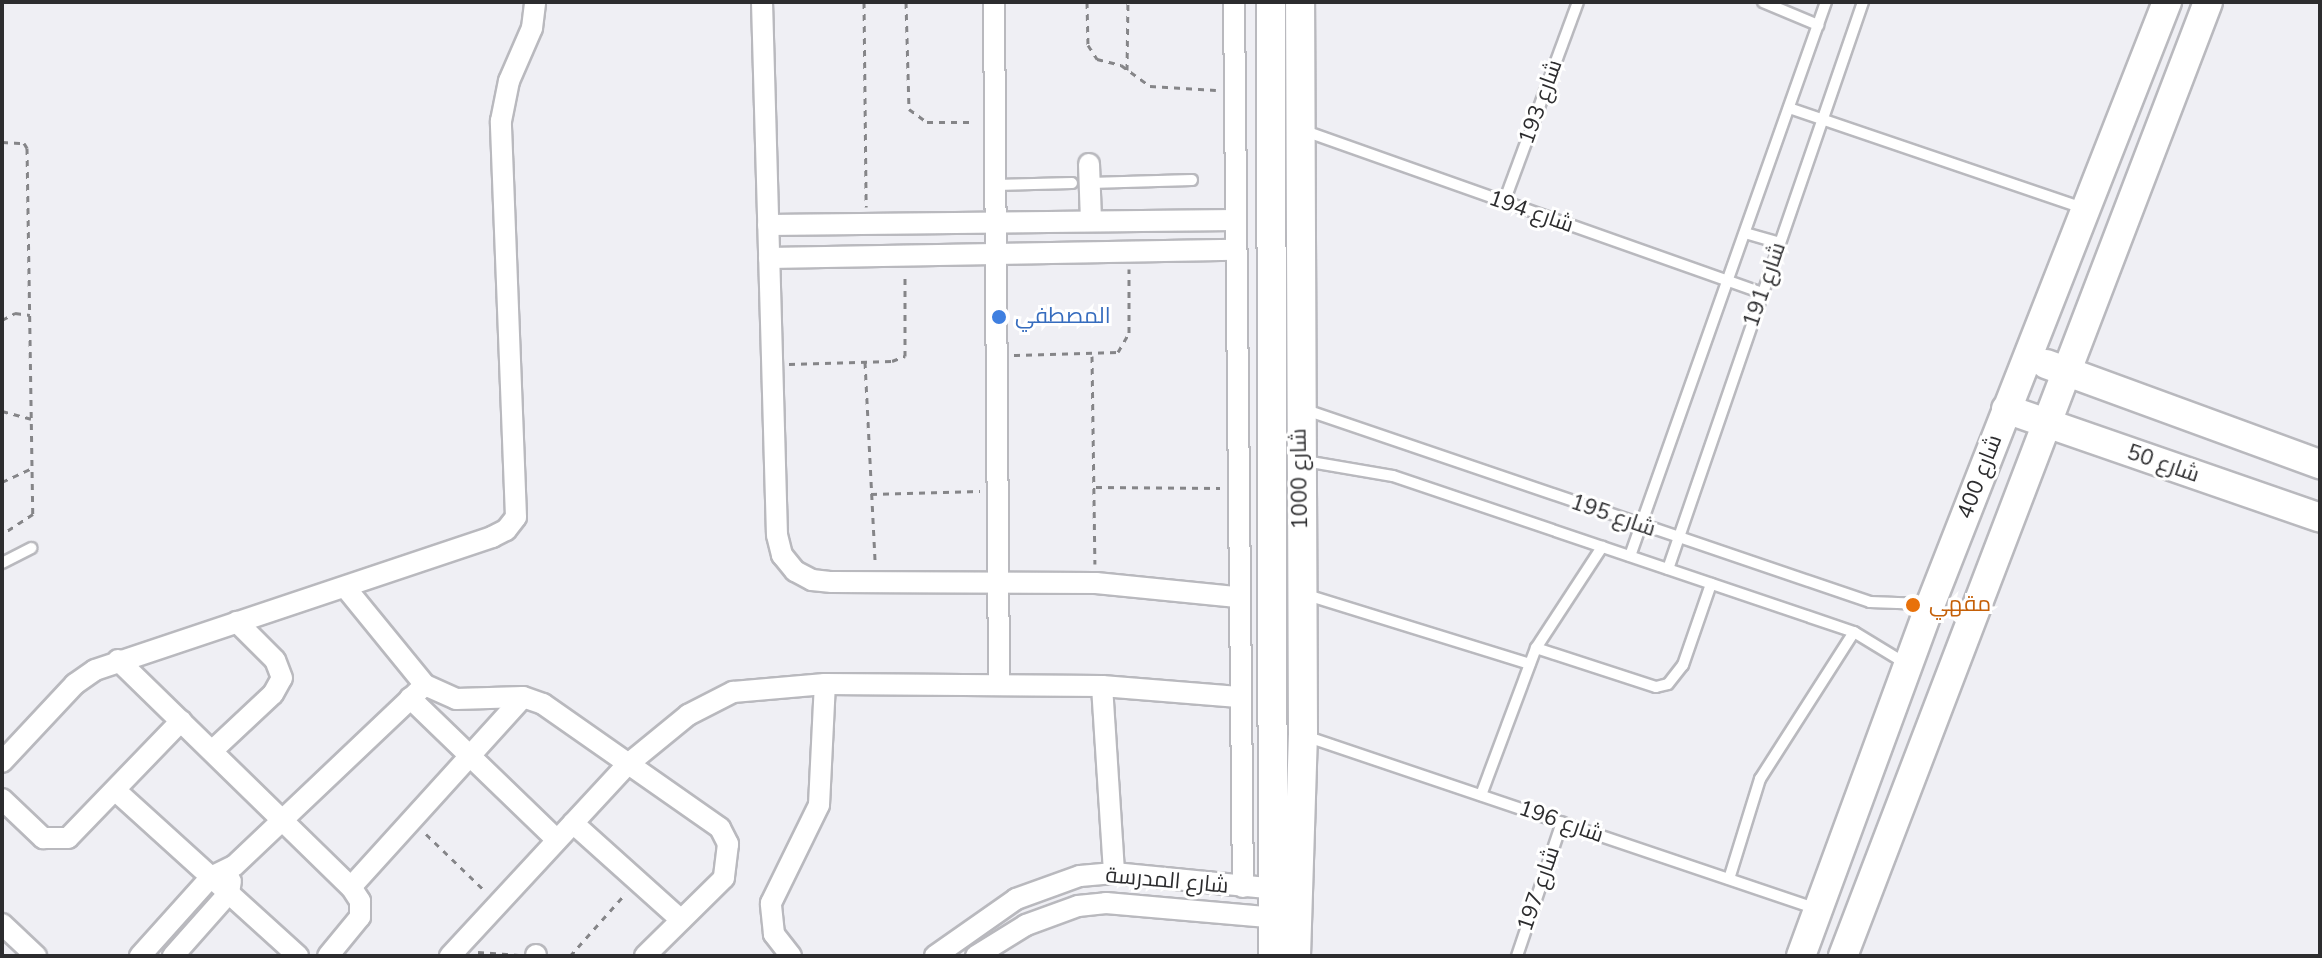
<!DOCTYPE html>
<meta charset="utf-8">
<style>
body{margin:0}
#map{position:relative;width:2322px;height:958px;overflow:hidden;background:#efeff4;font-family:"Nunito Sans",Cairo,sans-serif}
div>[style]{position:absolute}
.path>*{height:3px;margin-top:-1.5px;transform-origin:0;background:repeating-linear-gradient(90deg,#858588 0 6px,transparent 0 12px)}
.roads{filter:drop-shadow(2px 0 #b9b9be) drop-shadow(-2px 0 #b9b9be) drop-shadow(0 2px #b9b9be) drop-shadow(0 -2px #b9b9be)}
.lane>*{height:10px;margin:-5px;padding:0 5px;transform-origin:5px;border-radius:5px;background:#fff}
.street>*{height:20px;margin:-10px;padding:0 10px;transform-origin:10px;border-radius:10px;background:#fff}
.secondary>*{height:28px;margin:-14px;padding:0 14px;transform-origin:14px;border-radius:14px;background:#fff}
.dots>*{width:22px;height:22px;translate:-50% -50%;box-sizing:border-box;border:4px solid #fff;border-radius:50%}
span{translate:-50% -50%;white-space:nowrap;text-align:center;line-height:1.15;-webkit-text-stroke:6px #fff;paint-order:stroke}
.street-label{font-size:22px;color:#2c2c2e}
.shop-label{font-size:22px;color:#366cbe}
.left{translate:0 -50%;text-align:left}
.food-label{font-size:22px;color:#c56008}
.frame{position:absolute;inset:0;border:4px solid #2c2c2e;pointer-events:none}
</style>
<div id="map">
<div class="path">
<i style="left:864px;top:2px;width:205px;rotate:89.4deg"></i>
<i style="left:906px;top:2px;width:107px;rotate:88.4deg"></i>
<i style="left:909px;top:109px;width:22px;rotate:36deg"></i>
<i style="left:927px;top:122px;width:48px"></i>
<i style="left:1087px;top:2px;width:43px;rotate:88.7deg"></i>
<i style="left:1088px;top:45px;width:17px;rotate:57deg"></i>
<i style="left:1097px;top:59px;width:25px;rotate:14deg"></i>
<i style="left:1121px;top:65px;width:36px;rotate:36deg"></i>
<i style="left:1150px;top:86px;width:66px;rotate:3.5deg"></i>
<i style="left:1127px;top:70px;width:68px;rotate:-89.2deg"></i>
<i style="left:2px;top:142px;width:22px;rotate:3deg"></i>
<i style="left:24px;top:143px;width:6px;rotate:59deg"></i>
<i style="left:27px;top:148px;width:366px;rotate:89.1deg"></i>
<i style="left:33px;top:514px;width:37px;rotate:147deg"></i>
<i style="left:2px;top:320px;width:15px;rotate:-28deg"></i>
<i style="left:15px;top:313px;width:15px;rotate:8deg"></i>
<i style="left:1014px;top:355px;width:104px;rotate:-1.7deg"></i>
<i style="left:1118px;top:352px;width:22px;rotate:-60deg"></i>
<i style="left:1129px;top:333px;width:64px;rotate:-90deg"></i>
<i style="left:1092px;top:356px;width:208px;rotate:89.2deg"></i>
<i style="left:865px;top:362px;width:200px;rotate:87.1deg"></i>
<i style="left:789px;top:364px;width:103px;rotate:-1.7deg"></i>
<i style="left:892px;top:361px;width:14px;rotate:-21deg"></i>
<i style="left:905px;top:356px;width:82px;rotate:-90deg"></i>
<i style="left:2px;top:411px;width:30px;rotate:15deg"></i>
<i style="left:2px;top:482px;width:33px;rotate:-25deg"></i>
<i style="left:1096px;top:487px;width:124px;rotate:0.5deg"></i>
<i style="left:871px;top:494px;width:109px;rotate:-1.6deg"></i>
<i style="left:426px;top:834px;width:81px;rotate:44deg"></i>
<i style="left:478px;top:952px;width:41px;rotate:4.2deg"></i>
<i style="left:570px;top:956px;width:84px;rotate:-48.4deg"></i>
</div>
<div class="roads">
<div class="lane">
<i style="left:1763px;top:2px;width:60px;rotate:22.7deg"></i>
<i style="left:1789px;top:108px;width:310px;rotate:18.8deg"></i>
<i style="left:1302px;top:130px;width:488px;rotate:19.5deg"></i>
<i style="left:1090px;top:183px;width:102px;rotate:-1.7deg"></i>
<i style="left:996px;top:185px;width:76px;rotate:-1.5deg"></i>
<i style="left:1504px;top:202px;width:213px;rotate:-69.7deg"></i>
<i style="left:1745px;top:233px;width:35px;rotate:16deg"></i>
<i style="left:1306px;top:410px;width:596px;rotate:18.8deg"></i>
<i style="left:1870px;top:602px;width:55px;rotate:2.1deg"></i>
<i style="left:1305px;top:461px;width:89px;rotate:9.7deg"></i>
<i style="left:1393px;top:476px;width:487px;rotate:18.7deg"></i>
<i style="left:1854px;top:632px;width:60px;rotate:31.3deg"></i>
<i style="left:1630px;top:556px;width:588px;rotate:-70.52deg"></i>
<i style="left:2px;top:563px;width:33px;rotate:-27deg"></i>
<i style="left:1668px;top:569px;width:600px;rotate:-71.02deg"></i>
<i style="left:1307px;top:595px;width:233px;rotate:17.2deg"></i>
<i style="left:1536px;top:648px;width:126px;rotate:18deg"></i>
<i style="left:1656px;top:687px;width:12px;rotate:-14deg"></i>
<i style="left:1668px;top:684px;width:24px;rotate:-52deg"></i>
<i style="left:1683px;top:665px;width:86px;rotate:-70.9deg"></i>
<i style="left:1305px;top:736px;width:540px;rotate:18.67deg"></i>
<i style="left:1481px;top:795px;width:157px;rotate:-69.5deg"></i>
<i style="left:1536px;top:648px;width:121px;rotate:-56.8deg"></i>
<i style="left:1729px;top:879px;width:105px;rotate:-72.8deg"></i>
<i style="left:1760px;top:779px;width:174px;rotate:-57.4deg"></i>
<i style="left:1517px;top:956px;width:141px;rotate:-71.4deg"></i>
</div>
<div class="street">
<i style="left:762px;top:2px;width:533px;rotate:88.39deg"></i>
<i style="left:777px;top:535px;width:21px;rotate:76deg"></i>
<i style="left:782px;top:555px;width:21px;rotate:51deg"></i>
<i style="left:795px;top:571px;width:19px;rotate:28deg"></i>
<i style="left:812px;top:580px;width:20px;rotate:6deg"></i>
<i style="left:832px;top:582px;width:264px;rotate:0.2deg"></i>
<i style="left:1096px;top:583px;width:142px;rotate:5.7deg"></i>
<i style="left:994px;top:2px;width:683px;rotate:89.58deg"></i>
<i style="left:1234px;top:2px;width:885px;rotate:89.42deg"></i>
<i style="left:1089px;top:164px;width:57px;rotate:88deg"></i>
<i style="left:768px;top:225px;width:467px;rotate:-0.6deg"></i>
<i style="left:769px;top:258px;width:466px;rotate:-1deg"></i>
<i style="left:345px;top:587px;width:127px;rotate:50.8deg"></i>
<i style="left:425px;top:685px;width:34px;rotate:24deg"></i>
<i style="left:456px;top:699px;width:67px;rotate:-1.7deg"></i>
<i style="left:523px;top:697px;width:21px;rotate:19deg"></i>
<i style="left:543px;top:704px;width:216px;rotate:35deg"></i>
<i style="left:720px;top:828px;width:18px;rotate:63deg"></i>
<i style="left:728px;top:844px;width:34px;rotate:97deg"></i>
<i style="left:724px;top:878px;width:111px;rotate:135.4deg"></i>
<i style="left:118px;top:660px;width:325px;rotate:44.3deg"></i>
<i style="left:351px;top:887px;width:17px;rotate:57deg"></i>
<i style="left:360px;top:901px;width:16px;rotate:90deg"></i>
<i style="left:360px;top:917px;width:50px;rotate:129.4deg"></i>
<i style="left:1102px;top:686px;width:187px;rotate:86.3deg"></i>
<i style="left:410px;top:698px;width:204px;rotate:44deg"></i>
<i style="left:212px;top:751px;width:83px;rotate:-43.1deg"></i>
<i style="left:273px;top:694px;width:18px;rotate:-61deg"></i>
<i style="left:282px;top:678px;width:19px;rotate:-111deg"></i>
<i style="left:275px;top:660px;width:54px;rotate:-135deg"></i>
<i style="left:2px;top:762px;width:107px;rotate:-46.9deg"></i>
<i style="left:75px;top:684px;width:24px;rotate:-35deg"></i>
<i style="left:95px;top:670px;width:419px;rotate:-18.5deg"></i>
<i style="left:492px;top:537px;width:16px;rotate:-27deg"></i>
<i style="left:506px;top:530px;width:16px;rotate:-52deg"></i>
<i style="left:516px;top:517px;width:396px;rotate:-92.2deg"></i>
<i style="left:501px;top:121px;width:41px;rotate:-78.7deg"></i>
<i style="left:509px;top:81px;width:58px;rotate:-66.5deg"></i>
<i style="left:532px;top:28px;width:26px;rotate:-83deg"></i>
<i style="left:115px;top:790px;width:247px;rotate:42.2deg"></i>
<i style="left:2px;top:799px;width:57px;rotate:43.6deg"></i>
<i style="left:43px;top:838px;width:25px"></i>
<i style="left:68px;top:838px;width:163px;rotate:-46deg"></i>
<i style="left:573px;top:823px;width:145px;rotate:41.9deg"></i>
<i style="left:351px;top:887px;width:256px;rotate:-47.8deg"></i>
<i style="left:2px;top:924px;width:47px;rotate:43.3deg"></i>
<i style="left:536px;top:955px;width:1px;rotate:90deg"></i>
<i style="left:140px;top:956px;width:106px;rotate:-48.1deg"></i>
<i style="left:211px;top:877px;width:25px;rotate:-26deg"></i>
<i style="left:234px;top:866px;width:263px;rotate:-43.5deg"></i>
<i style="left:173px;top:956px;width:84px;rotate:-48.4deg"></i>
<i style="left:229px;top:893px;width:12px;rotate:-81deg"></i>
<i style="left:450px;top:956px;width:260px;rotate:-47.2deg"></i>
<i style="left:627px;top:765px;width:79px;rotate:-39.3deg"></i>
<i style="left:688px;top:715px;width:51px;rotate:-27.1deg"></i>
<i style="left:733px;top:692px;width:92px;rotate:-5deg"></i>
<i style="left:825px;top:684px;width:277px;rotate:0.4deg"></i>
<i style="left:1102px;top:686px;width:137px;rotate:4.6deg"></i>
<i style="left:791px;top:956px;width:28px;rotate:-128deg"></i>
<i style="left:774px;top:934px;width:31px;rotate:-96deg"></i>
<i style="left:771px;top:903px;width:109px;rotate:-63.9deg"></i>
<i style="left:819px;top:805px;width:121px;rotate:-87.2deg"></i>
<i style="left:935px;top:956px;width:99px;rotate:-35.1deg"></i>
<i style="left:1016px;top:899px;width:68px;rotate:-19.8deg"></i>
<i style="left:1080px;top:876px;width:34px;rotate:-5deg"></i>
<i style="left:1114px;top:873px;width:164px;rotate:5.6deg"></i>
<i style="left:976px;top:956px;width:59px;rotate:-31.8deg"></i>
<i style="left:1026px;top:925px;width:55px;rotate:-20.1deg"></i>
<i style="left:1078px;top:906px;width:28px;rotate:-6deg"></i>
<i style="left:1106px;top:903px;width:171px;rotate:5deg"></i>
</div>
<div class="secondary">
<i style="left:1271px;top:2px;width:954px;rotate:89.88deg"></i>
<i style="left:2046px;top:364px;width:292px;rotate:20.1deg"></i>
<i style="left:2006px;top:409px;width:332px;rotate:19.1deg"></i>
<i style="left:1296px;top:956px;width:221px;rotate:-88.2deg"></i>
<i style="left:1303px;top:735px;width:733px;rotate:-90.23deg"></i>
<i style="left:1801px;top:956px;width:376px;rotate:-69.8deg"></i>
<i style="left:1931px;top:603px;width:646px;rotate:-68.56deg"></i>
<i style="left:1843px;top:956px;width:1021px;rotate:-69.06deg"></i>
</div>
</div>
<div class="dots">
<i style="left:999px;top:317px;background:#3f7fe0"></i>
<i style="left:1913px;top:605px;background:#e8710a"></i>
</div>
<div class="street-label">
<span style="left:1541px;top:102px;rotate:-70deg">شارع 193</span>
<span style="left:1531px;top:212px;rotate:19deg">شارع 194</span>
<span style="left:1765px;top:285px;rotate:-71deg">شارع 191</span>
<span style="left:2163px;top:464px;rotate:19deg">شارع 50</span>
<span style="left:1980px;top:477px;rotate:-69deg">شارع 400</span>
<span style="left:1300px;top:479px;rotate:-91deg">شارع 1000</span>
<span style="left:1613px;top:516px;rotate:19deg">شارع 195</span>
<span style="left:1561px;top:822px;rotate:19deg">شارع 196</span>
<span style="left:1167px;top:881px;rotate:5deg">شارع المدرسة</span>
<span style="left:1539px;top:889px;rotate:-71deg">شارع 197</span>
</div>
<div class="shop-label">
<span class="left" style="left:1015px;top:317px">المصطفي</span>
</div>
<div class="food-label">
<span class="left" style="left:1929px;top:605px">مقهي</span>
</div>
<div class="frame"></div>
</div>
